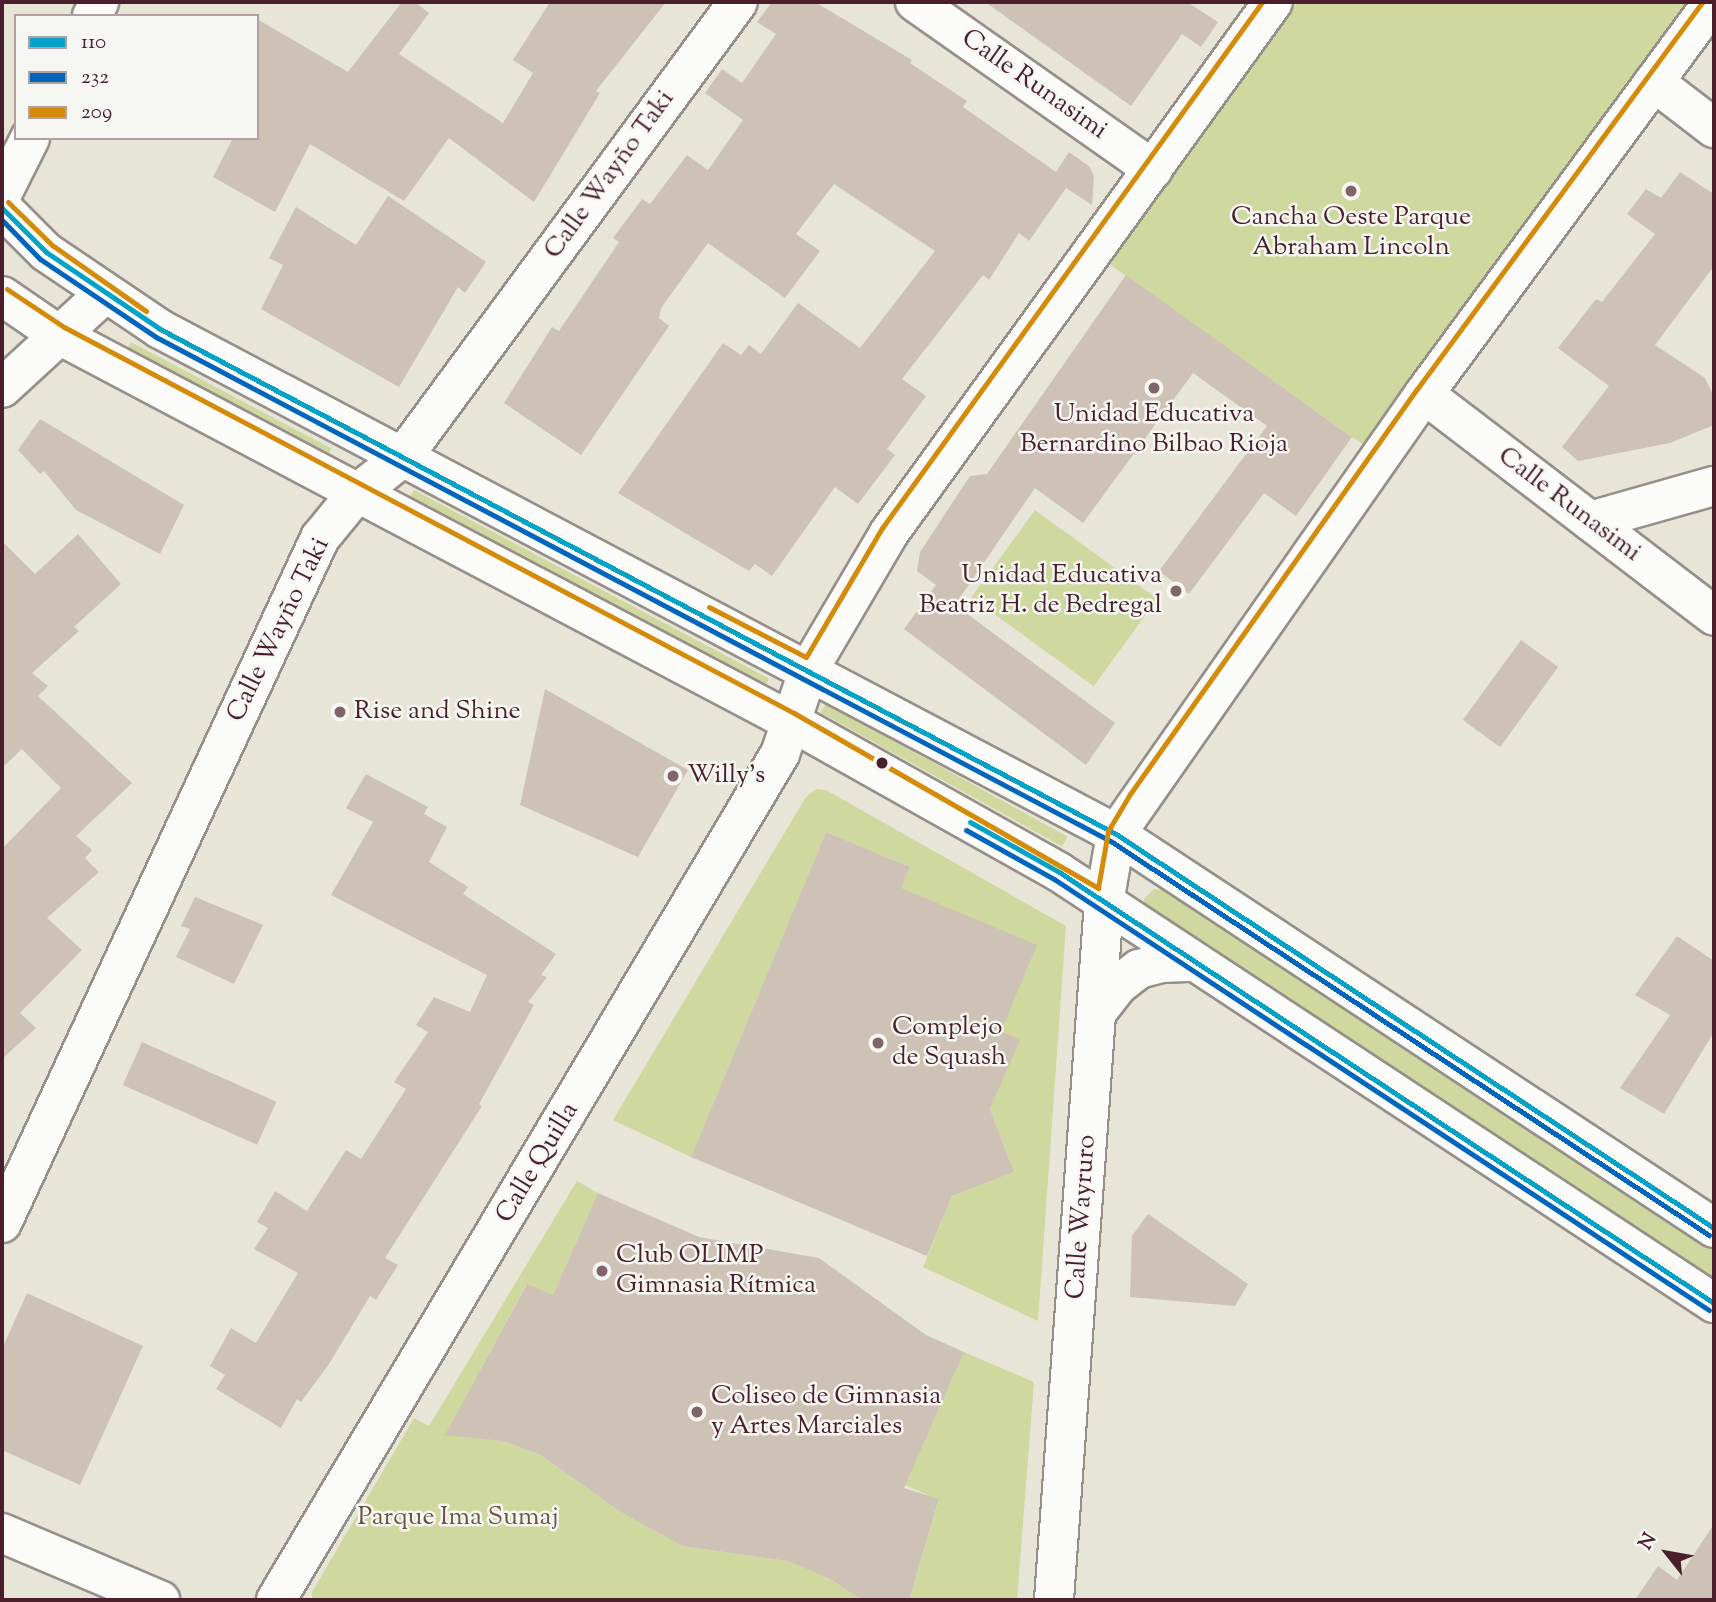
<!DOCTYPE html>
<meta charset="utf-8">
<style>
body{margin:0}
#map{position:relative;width:1716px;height:1602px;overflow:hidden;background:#e7e5d7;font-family:"Sorts Mill Goudy",serif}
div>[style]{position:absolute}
.green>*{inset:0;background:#ced89f;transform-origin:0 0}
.building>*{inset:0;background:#cec2b6;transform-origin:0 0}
.roads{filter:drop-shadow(2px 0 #978f8a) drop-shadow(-2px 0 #978f8a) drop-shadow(0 2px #978f8a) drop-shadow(0 -2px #978f8a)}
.minor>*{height:38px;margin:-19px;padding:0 19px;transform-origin:19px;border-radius:19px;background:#fbfbf9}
.highway>*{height:38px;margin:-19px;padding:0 19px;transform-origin:19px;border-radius:19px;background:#fbfbf9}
.bus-1>*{height:5px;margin:-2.5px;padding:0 2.5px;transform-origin:2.5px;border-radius:2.5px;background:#04a2c6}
.bus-2>*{height:5px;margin:-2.5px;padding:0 2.5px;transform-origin:2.5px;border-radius:2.5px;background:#0065bd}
.bus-3>*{height:5px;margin:-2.5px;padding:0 2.5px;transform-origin:2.5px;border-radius:2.5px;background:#d48b09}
.dots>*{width:19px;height:19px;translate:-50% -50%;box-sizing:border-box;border:4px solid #f6f6f2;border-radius:50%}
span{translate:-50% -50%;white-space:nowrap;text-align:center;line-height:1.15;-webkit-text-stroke:5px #f6f6f2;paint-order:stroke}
.street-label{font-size:26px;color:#4a1f2b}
.poi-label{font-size:26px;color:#4a1f2b}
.right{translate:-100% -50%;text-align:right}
.left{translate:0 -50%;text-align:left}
.park-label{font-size:26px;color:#6c5340}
.frame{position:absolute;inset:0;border:4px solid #4a1f2b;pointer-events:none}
.legend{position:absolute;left:14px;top:14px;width:245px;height:126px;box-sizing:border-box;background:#f6f6f2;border:2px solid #b1a0a2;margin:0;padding:9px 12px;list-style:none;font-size:21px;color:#4a1f2b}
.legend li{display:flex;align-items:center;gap:14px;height:35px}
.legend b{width:35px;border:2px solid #b1a0a2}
.north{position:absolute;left:1632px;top:1518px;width:70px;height:70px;-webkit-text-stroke:5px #f6f6f2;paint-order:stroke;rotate:301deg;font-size:19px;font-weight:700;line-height:28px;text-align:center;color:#4a1f2b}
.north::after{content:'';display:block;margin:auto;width:24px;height:32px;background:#4a1f2b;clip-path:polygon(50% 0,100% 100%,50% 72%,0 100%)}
</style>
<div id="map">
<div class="green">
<i style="clip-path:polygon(1298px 2px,1690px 2px,1365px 446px,1104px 260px)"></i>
<i style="left:131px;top:342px;width:227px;height:10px;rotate:28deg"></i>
<i style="left:414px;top:490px;width:402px;height:10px;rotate:28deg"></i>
<i style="left:1035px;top:510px;width:151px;height:108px;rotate:36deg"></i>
<i style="left:826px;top:703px;width:276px;height:11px;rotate:29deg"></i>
<i style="clip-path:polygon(816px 789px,826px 790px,1066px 926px,1038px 1321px,923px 1267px,952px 1196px,1014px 1172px,990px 1109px,1019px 1040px,1001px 1031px,901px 888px,910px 867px,826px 832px,691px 1157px,613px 1120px,806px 797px)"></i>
<i style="clip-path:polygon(1154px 889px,1163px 890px,1714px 1249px,1714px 1286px,1144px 906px,1144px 899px)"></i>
<i style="clip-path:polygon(577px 1181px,598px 1193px,553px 1295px,526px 1285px,446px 1434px,503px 1441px,541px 1455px,619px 1511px,682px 1546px,787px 1561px,830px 1579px,862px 1600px,312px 1600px,312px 1592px,414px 1418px,429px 1426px)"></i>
<i style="clip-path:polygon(964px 1352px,1034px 1382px,1017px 1600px,909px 1600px,939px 1500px,905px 1485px)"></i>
</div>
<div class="building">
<i style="clip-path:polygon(402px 2px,415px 2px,429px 13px,399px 54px,503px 123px,533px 73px,513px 60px,550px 2px,666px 2px,596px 91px,600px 93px,534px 202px,449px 138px,404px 201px,310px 144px,275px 212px,213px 177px,233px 138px,257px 138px,257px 19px,348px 72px)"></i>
<i style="clip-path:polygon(772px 2px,815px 2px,912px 60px,910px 63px,967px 101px,963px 107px,1056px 172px,1069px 152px,1090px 167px,1094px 177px,1092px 205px,1066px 188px,1029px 241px,1019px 233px,989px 280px,983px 275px,902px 379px,926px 396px,887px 449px,895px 455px,858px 504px,835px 487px,772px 576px,755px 564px,749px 571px,618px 493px,723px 343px,741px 355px,749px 345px,761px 354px,798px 303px,860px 348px,935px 251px,834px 184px,796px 234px,820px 251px,785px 298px,708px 243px,661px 308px,659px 318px,669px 326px,581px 455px,504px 403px,552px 327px,559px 331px,619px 242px,613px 238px,642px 199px,650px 204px,687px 155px,708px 170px,743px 120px,705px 93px,722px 69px,742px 83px,776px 34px,757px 22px)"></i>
<i style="clip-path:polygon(985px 2px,1187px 2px,1218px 22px,1201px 47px,1182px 34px,1131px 106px)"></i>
<i style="clip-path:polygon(1680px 172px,1714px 194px,1714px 266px,1655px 345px,1705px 378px,1714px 397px,1714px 425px,1670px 443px,1578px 461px,1562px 447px,1609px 386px,1558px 348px,1596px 299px,1602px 302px,1655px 234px,1627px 214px,1646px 189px,1661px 198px)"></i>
<i style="clip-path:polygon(388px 196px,486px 262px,465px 293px,458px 287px,399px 387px,261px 309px,283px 265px,269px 258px,296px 207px,356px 245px)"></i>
<i style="clip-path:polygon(1126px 275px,1352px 437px,1296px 516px,1264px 493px,1189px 594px,1159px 571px,1267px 426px,1193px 373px,1083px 523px,1035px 488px,955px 605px,1115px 723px,1086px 765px,904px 629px,936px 585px,917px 571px,920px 552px,970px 476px,987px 474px)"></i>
<i style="clip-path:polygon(40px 419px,184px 505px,160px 554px,76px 510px,44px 471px,40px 474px,18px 450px)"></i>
<i style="clip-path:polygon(78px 534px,121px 584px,74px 627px,79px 631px,32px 673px,48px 686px,38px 696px,132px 783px,76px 836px,92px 850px,85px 858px,99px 872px,47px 918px,82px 950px,20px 1013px,36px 1028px,2px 1059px,2px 849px,61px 788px,22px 749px,2px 768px,2px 541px,35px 574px)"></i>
<i style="left:1521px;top:640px;width:46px;height:99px;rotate:36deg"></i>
<i style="clip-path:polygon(545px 689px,688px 770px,638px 857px,520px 805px)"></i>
<i style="clip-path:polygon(366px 774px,428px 807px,424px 814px,447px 827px,429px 862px,468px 887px,463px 894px,556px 954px,541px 975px,547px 977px,528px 1002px,534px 1005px,479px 1104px,482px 1106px,385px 1258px,398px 1265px,376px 1300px,370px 1296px,329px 1364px,301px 1402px,297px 1399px,281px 1428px,216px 1389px,225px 1375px,210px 1366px,231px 1328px,256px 1343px,298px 1273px,254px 1249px,268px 1228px,257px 1222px,275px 1191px,307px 1211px,346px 1150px,361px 1159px,406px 1089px,394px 1082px,428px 1032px,416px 1025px,434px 997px,470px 1012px,487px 975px,331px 895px,373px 822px,346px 808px)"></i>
<i style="clip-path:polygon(826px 832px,910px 867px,901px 888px,1037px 945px,1001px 1031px,1020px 1040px,990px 1109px,1014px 1172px,952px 1196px,927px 1256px,691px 1157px)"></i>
<i style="clip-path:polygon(195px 897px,263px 925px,234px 984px,176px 957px,190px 929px,181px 926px)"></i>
<i style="clip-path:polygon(1677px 936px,1714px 961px,1714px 1032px,1664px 1114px,1620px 1088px,1670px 1015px,1635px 995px)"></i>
<i style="left:142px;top:1042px;width:147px;height:47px;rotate:24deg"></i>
<i style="clip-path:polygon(598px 1193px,699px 1237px,819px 1258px,926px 1335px,964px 1352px,904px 1488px,939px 1499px,909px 1600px,862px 1600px,830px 1579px,787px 1561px,682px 1546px,619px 1511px,541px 1455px,503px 1441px,445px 1435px,527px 1284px,553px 1295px)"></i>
<i style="clip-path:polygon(1148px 1214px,1248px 1284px,1235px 1306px,1130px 1297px,1132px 1236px)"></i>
<i style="clip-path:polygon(27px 1293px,143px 1346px,80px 1485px,2px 1450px,2px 1349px)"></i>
<i style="clip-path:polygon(1714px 1524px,1714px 1600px,1635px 1600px,1658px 1566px,1677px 1580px)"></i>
</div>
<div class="roads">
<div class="minor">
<i style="left:915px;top:2px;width:291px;rotate:35.1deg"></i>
<i style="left:92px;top:16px;width:16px;rotate:-63deg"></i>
<i style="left:1654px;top:82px;width:76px;rotate:37.5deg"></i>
<i style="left:2px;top:194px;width:63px;rotate:-63.4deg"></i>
<i style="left:2px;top:388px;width:137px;rotate:-42.6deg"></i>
<i style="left:1424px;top:394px;width:365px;rotate:37.4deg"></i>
<i style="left:1590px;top:521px;width:129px;rotate:-15.8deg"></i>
<i style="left:2px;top:1223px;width:755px;rotate:-65.1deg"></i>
<i style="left:320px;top:538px;width:57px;rotate:-50.7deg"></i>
<i style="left:356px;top:494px;width:58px;rotate:-38deg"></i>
<i style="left:402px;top:458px;width:566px;rotate:-53.62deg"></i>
<i style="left:2px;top:1533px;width:172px;rotate:23deg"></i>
<i style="left:276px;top:1600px;width:985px;rotate:-59.22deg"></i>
<i style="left:780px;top:754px;width:90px;rotate:-71.2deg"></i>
<i style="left:809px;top:669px;width:158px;rotate:-59.5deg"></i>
<i style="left:889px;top:533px;width:655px;rotate:-54.13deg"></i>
<i style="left:1054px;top:1600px;width:699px;rotate:-85.9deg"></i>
<i style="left:1104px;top:903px;width:70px;rotate:-80.1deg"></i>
<i style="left:1116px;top:834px;width:537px;rotate:-55.01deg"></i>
<i style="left:1424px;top:394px;width:487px;rotate:-53.6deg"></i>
</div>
<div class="highway">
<i style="left:2px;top:208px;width:62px;rotate:45deg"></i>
<i style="left:46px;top:252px;width:138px;rotate:34deg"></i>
<i style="left:160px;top:329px;width:1081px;rotate:27.84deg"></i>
<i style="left:1116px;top:834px;width:716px;rotate:33.38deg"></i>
<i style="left:2px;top:296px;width:69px;rotate:34.4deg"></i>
<i style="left:59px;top:335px;width:827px;rotate:27.84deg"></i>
<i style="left:790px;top:721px;width:308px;rotate:29.3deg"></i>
<i style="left:1059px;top:872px;width:784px;rotate:33.35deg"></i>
<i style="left:1097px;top:1012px;width:33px;rotate:-52deg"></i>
<i style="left:1117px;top:986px;width:28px;rotate:-38deg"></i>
<i style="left:1139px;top:969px;width:23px;rotate:-15deg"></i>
<i style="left:1161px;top:963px;width:33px;rotate:-2deg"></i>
</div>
</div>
<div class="bus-1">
<i style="left:2px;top:208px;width:62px;rotate:45deg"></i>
<i style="left:46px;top:252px;width:138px;rotate:34deg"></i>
<i style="left:160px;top:329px;width:1081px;rotate:27.84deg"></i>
<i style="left:1116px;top:834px;width:716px;rotate:33.38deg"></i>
<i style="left:970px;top:822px;width:102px;rotate:29.3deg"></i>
<i style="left:1059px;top:872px;width:784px;rotate:33.35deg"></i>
</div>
<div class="bus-2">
<i style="left:2px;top:220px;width:54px;rotate:45.7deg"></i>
<i style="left:40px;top:259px;width:140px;rotate:33.9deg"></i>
<i style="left:156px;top:337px;width:1081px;rotate:27.84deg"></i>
<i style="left:1112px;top:842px;width:715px;rotate:33.36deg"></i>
<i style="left:966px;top:830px;width:101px;rotate:29.1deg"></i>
<i style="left:1054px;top:879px;width:784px;rotate:33.35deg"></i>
</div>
<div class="bus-3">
<i style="left:8px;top:202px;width:62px;rotate:44.3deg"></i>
<i style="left:52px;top:245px;width:115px;rotate:35.1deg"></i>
<i style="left:7px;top:289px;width:69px;rotate:33.7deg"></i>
<i style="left:64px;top:327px;width:826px;rotate:27.87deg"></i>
<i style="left:794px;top:713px;width:351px;rotate:29.9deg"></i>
<i style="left:1098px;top:888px;width:58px;rotate:-80deg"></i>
<i style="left:1108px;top:831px;width:43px;rotate:-59.3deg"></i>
<i style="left:1130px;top:794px;width:496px;rotate:-54.7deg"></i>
<i style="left:1417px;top:389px;width:481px;rotate:-53.6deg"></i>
<i style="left:709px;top:607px;width:109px;rotate:27.3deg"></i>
<i style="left:806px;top:657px;width:150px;rotate:-59.5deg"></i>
<i style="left:882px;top:528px;width:649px;rotate:-54.15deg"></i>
</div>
<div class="dots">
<i style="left:1351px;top:191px;background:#816467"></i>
<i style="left:1154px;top:388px;background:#816467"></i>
<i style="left:1176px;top:591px;background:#816467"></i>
<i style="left:340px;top:712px;background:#816467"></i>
<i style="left:882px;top:763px;background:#4a1f2b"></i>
<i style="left:673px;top:776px;background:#816467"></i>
<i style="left:878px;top:1043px;background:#816467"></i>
<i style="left:602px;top:1271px;background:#816467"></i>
<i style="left:697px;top:1412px;background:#816467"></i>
</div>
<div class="street-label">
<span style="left:1034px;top:85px;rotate:35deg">Calle Runasimi</span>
<span style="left:610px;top:175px;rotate:-54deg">Calle Wayño Taki</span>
<span style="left:1569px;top:505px;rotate:37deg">Calle Runasimi</span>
<span style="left:279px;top:630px;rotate:-64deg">Calle Wayño Taki</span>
<span style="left:538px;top:1163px;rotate:-59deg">Calle Quilla</span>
<span style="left:1082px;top:1217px;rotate:-86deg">Calle Wayruro</span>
</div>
<div class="poi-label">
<span style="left:1351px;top:233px">Cancha Oeste Parque<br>Abraham Lincoln</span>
<span style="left:1154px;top:430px">Unidad Educativa<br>Bernardino Bilbao Rioja</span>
<span class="right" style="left:1162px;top:591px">Unidad Educativa<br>Beatriz H. de Bedregal</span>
<span class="left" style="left:354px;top:712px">Rise and Shine</span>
<span class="left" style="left:687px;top:776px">Willy's</span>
<span class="left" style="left:892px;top:1043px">Complejo<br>de Squash</span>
<span class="left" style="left:616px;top:1271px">Club OLIMP<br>Gimnasia Rítmica</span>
<span class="left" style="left:711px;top:1412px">Coliseo de Gimnasia<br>y Artes Marciales</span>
</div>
<div class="park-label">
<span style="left:458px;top:1518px">Parque Ima Sumaj</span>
</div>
<div class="frame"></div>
<ul class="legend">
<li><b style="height:9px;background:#04a2c6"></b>110</li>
<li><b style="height:9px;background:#0065bd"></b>232</li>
<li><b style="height:9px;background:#d48b09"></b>209</li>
</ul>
<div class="north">N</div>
</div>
